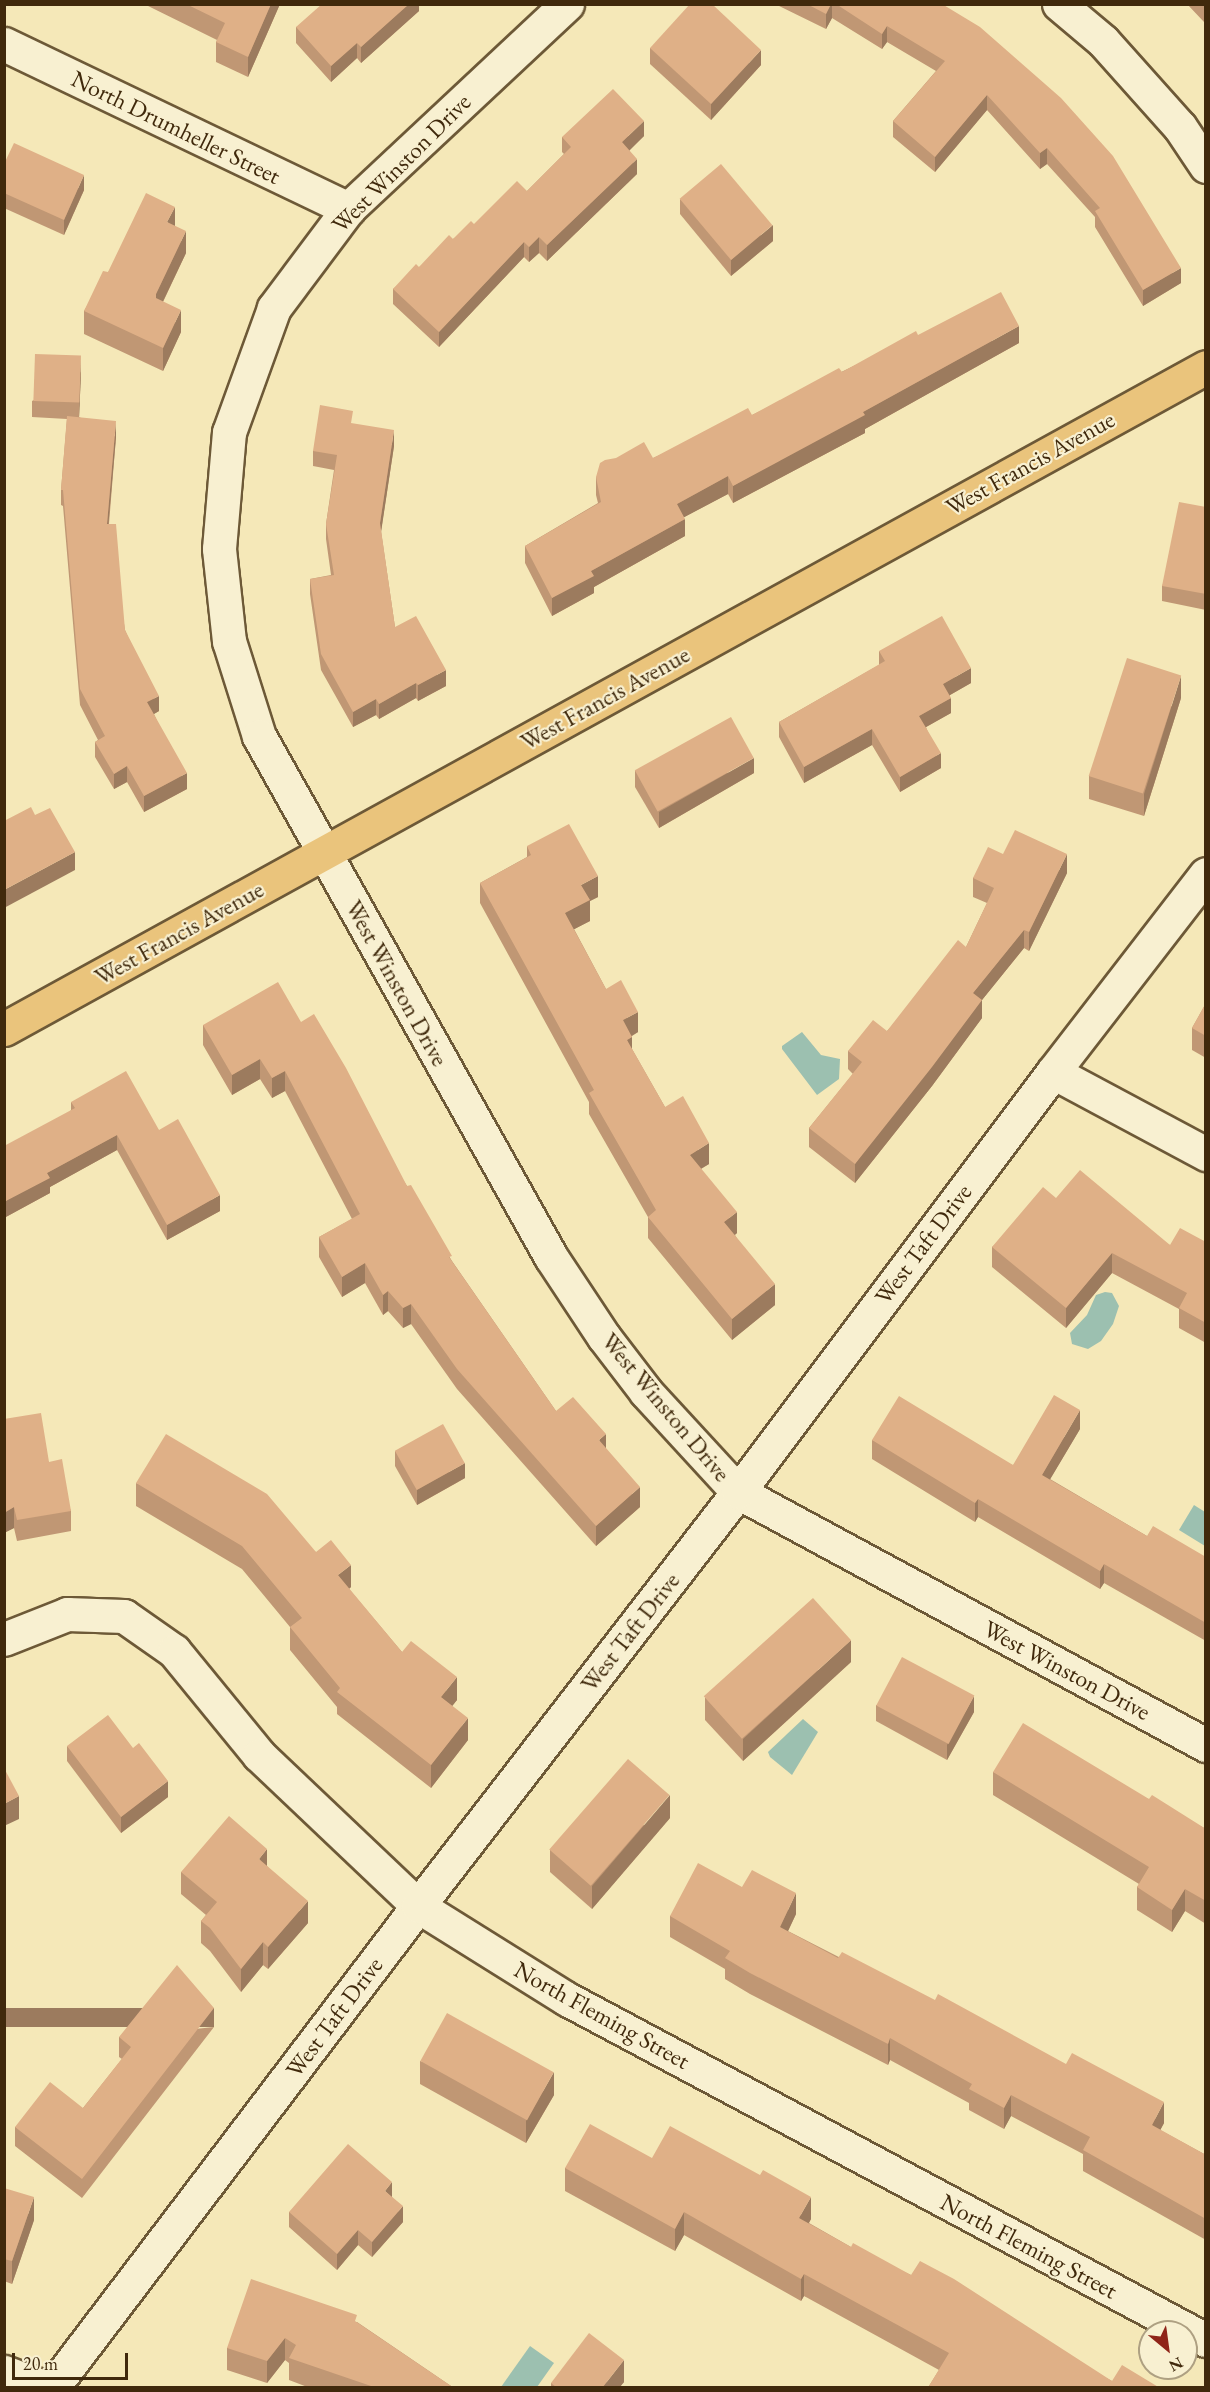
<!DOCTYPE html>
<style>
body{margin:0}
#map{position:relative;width:1210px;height:2392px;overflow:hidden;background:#f5e8b8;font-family:"EB Garamond",serif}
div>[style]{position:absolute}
.water>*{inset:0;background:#9cc0b0}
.roads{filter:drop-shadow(2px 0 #6d5937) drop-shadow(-2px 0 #6d5937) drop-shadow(0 2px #6d5937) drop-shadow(0 -2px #6d5937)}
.minor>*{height:33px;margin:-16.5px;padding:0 16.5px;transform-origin:16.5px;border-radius:16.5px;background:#f8f0d1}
.major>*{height:33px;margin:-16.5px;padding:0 16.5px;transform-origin:16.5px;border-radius:16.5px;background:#eac47c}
.wall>*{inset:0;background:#c09774}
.shaded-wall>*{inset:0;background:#9c7b5e;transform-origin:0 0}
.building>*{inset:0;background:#dfb087;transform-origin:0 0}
span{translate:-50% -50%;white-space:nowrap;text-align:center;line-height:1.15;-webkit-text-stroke:4.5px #f8f0d1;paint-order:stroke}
.street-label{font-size:24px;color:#40290c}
.frame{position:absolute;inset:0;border:6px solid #40290c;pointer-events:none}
.north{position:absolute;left:1138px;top:2320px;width:60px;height:60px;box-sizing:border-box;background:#f8f0d1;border:2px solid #aea082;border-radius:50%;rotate:151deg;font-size:16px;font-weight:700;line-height:24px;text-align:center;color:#40290c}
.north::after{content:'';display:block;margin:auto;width:21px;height:27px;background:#8f2418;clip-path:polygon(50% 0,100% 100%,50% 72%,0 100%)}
.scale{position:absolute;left:12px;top:2353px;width:116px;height:27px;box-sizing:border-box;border:3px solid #40290c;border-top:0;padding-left:8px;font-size:18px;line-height:21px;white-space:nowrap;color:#40290c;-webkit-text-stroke:4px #f8f0d1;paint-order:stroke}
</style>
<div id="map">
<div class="water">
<i style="clip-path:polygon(802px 1032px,821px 1055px,840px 1059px,839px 1079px,817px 1095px,782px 1049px,782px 1046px)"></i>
<i style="clip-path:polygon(1105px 1292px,1112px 1293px,1119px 1306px,1113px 1324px,1101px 1341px,1088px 1349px,1072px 1344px,1070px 1333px,1087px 1315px,1096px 1295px)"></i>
<i style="clip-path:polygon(1194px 1505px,1205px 1512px,1205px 1546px,1179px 1530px)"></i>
<i style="clip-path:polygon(803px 1719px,818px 1732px,792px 1775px,770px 1757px,768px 1752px)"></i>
<i style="clip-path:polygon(530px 2346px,554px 2363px,537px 2387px,501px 2387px)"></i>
</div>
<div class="roads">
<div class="minor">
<i style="left:567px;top:4px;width:300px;rotate:136.9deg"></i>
<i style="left:348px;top:209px;width:124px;rotate:126.8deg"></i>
<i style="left:274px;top:308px;width:132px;rotate:109.9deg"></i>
<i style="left:229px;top:432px;width:117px;rotate:94.9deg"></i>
<i style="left:219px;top:549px;width:93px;rotate:83.8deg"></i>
<i style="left:229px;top:641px;width:100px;rotate:72.5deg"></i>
<i style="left:259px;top:736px;width:597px;rotate:60.73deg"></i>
<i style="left:551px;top:1257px;width:96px;rotate:56.5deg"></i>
<i style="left:604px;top:1337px;width:69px;rotate:52.6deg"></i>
<i style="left:646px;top:1392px;width:136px;rotate:47.4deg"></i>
<i style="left:738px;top:1492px;width:532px;rotate:28.4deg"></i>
<i style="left:1059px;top:4px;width:57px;rotate:40.1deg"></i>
<i style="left:1103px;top:41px;width:115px;rotate:48.2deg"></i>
<i style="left:1180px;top:127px;width:47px;rotate:56.3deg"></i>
<i style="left:4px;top:44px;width:382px;rotate:25.6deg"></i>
<i style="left:1053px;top:1072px;width:174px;rotate:28.2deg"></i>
<i style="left:4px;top:1639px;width:68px;rotate:-21.6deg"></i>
<i style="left:67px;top:1614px;width:57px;rotate:2deg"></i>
<i style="left:124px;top:1616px;width:61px;rotate:35deg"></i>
<i style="left:174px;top:1651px;width:134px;rotate:50.7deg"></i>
<i style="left:259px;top:1755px;width:219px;rotate:43.5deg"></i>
<i style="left:418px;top:1906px;width:176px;rotate:32deg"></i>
<i style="left:567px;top:1999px;width:724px;rotate:28.09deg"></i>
<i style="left:4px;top:2372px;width:45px;rotate:20.9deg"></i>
<i style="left:52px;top:2388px;width:605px;rotate:-52.79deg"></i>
<i style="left:418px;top:1906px;width:523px;rotate:-52.3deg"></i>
<i style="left:738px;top:1492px;width:525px;rotate:-53.13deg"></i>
<i style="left:1053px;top:1072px;width:250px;rotate:-52.3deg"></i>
</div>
<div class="major">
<i style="left:4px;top:1029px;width:1372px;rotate:-28.84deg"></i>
</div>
</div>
<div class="wall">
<i style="clip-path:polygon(144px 4px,280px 4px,248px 77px,216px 62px,216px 42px,217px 40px)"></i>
<i style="clip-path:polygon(419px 4px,419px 11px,361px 63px,357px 58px,331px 82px,296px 43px,296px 27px)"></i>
<i style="clip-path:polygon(775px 4px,942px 4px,1181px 283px,1143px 306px,1095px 227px,1095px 217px,1047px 164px,1040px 169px,987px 110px,935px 172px,893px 137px,893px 121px,936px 71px,887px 42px,882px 49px,832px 18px,826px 29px)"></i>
<i style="clip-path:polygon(1187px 4px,1206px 4px,1206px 32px,1204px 30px,1204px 22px)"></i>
<i style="clip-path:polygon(650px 48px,761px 65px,711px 120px,650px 64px)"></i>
<i style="clip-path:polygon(644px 136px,629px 150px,637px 174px,547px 261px,539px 253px,529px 262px,524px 257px,439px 347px,393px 304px,393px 289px,453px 239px,527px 191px,564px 154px,562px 152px,562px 137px)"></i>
<i style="clip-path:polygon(4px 164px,84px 190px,64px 235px,4px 208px)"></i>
<i style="clip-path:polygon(680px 199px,773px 241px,731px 276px,680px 214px)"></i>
<i style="clip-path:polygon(175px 226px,186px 253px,163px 302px,181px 332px,163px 371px,84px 334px,84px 311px,108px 272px)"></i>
<i style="clip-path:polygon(918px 335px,1019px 343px,865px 429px,865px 433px,733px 503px,728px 494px,684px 517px,685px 536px,594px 587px,594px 593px,552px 616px,525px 563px,525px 546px,598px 503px,596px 495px,596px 477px,653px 458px,752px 415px)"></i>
<i style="clip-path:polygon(81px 372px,79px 417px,116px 437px,109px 524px,125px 630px,159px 711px,154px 714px,187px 789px,144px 812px,127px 782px,114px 789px,95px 757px,95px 742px,98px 740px,80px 705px,63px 506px,61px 505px,61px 490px,67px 419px,32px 417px,32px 401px)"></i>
<i style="clip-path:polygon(353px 424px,394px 446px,381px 531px,395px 627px,446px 686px,418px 701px,416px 698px,379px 719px,376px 715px,353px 727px,321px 670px,310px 594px,310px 579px,331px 575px,326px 539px,326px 524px,334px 470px,313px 466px,313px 451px)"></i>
<i style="clip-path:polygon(1206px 507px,1206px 610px,1162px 601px,1162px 586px)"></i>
<i style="clip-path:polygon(879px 651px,971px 683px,950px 695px,951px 713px,926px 727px,941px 768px,900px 792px,872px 745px,804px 783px,779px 737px,779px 722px,879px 665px)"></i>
<i style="clip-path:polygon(1181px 698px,1144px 816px,1089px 799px,1089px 776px)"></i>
<i style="clip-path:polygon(635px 771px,754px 773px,659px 828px,635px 787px)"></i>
<i style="clip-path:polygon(527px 846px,598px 897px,590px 901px,590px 921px,574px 929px,606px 989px,638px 1032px,632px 1036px,632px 1049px,665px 1107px,709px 1164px,701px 1169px,737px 1233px,735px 1235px,775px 1305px,732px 1340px,648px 1238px,648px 1217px,589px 1114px,589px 1102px,480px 903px,480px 883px,527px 857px)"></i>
<i style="clip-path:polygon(1003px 854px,1067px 873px,1029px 951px,1024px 948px,982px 1000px,982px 1018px,932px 1086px,855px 1183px,809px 1147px,809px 1128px,853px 1074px,848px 1069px,848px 1051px,887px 1031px,966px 947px,987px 903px,973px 897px,973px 878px)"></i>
<i style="clip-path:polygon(1206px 1003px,1206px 1058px,1192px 1050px,1192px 1028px)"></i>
<i style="clip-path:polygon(301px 1022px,407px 1186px,452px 1261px,556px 1411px,606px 1449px,640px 1507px,596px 1546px,457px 1389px,411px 1324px,403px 1328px,388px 1311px,383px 1315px,365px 1283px,342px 1297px,319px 1257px,319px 1237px,352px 1219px,285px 1091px,272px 1098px,260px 1079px,232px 1095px,203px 1045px,203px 1025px)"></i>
<i style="clip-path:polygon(71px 1102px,159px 1130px,220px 1211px,167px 1240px,117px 1150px,50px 1187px,50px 1193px,4px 1218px,71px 1110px)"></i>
<i style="clip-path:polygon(1056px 1198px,1170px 1245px,1206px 1242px,1206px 1343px,1179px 1328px,1179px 1309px,1112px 1273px,1066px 1328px,992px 1267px,992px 1247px)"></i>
<i style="clip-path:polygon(4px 1419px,49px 1462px,71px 1511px,71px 1531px,17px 1541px,14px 1528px,4px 1533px)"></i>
<i style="clip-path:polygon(1080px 1429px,1050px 1479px,1147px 1536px,1206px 1557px,1206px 1641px,1104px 1583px,1100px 1589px,978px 1517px,975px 1522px,872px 1459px,872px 1440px,1013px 1465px)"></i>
<i style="clip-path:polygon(395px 1451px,465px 1478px,417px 1505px,395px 1466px)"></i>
<i style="clip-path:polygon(136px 1483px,316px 1552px,351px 1587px,349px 1589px,402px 1652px,457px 1700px,452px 1706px,468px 1740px,431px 1788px,337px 1714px,337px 1707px,290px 1650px,290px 1627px,242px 1569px,136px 1506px)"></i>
<i style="clip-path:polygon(851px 1662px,743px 1761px,705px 1720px,705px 1698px)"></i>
<i style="clip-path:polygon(876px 1705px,974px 1712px,947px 1760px,876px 1721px)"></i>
<i style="clip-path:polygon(67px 1746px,168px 1797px,121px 1833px,67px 1761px)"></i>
<i style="clip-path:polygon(993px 1772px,1149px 1799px,1206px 1829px,1206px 1924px,1185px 1911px,1172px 1932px,1137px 1910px,1137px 1887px,1139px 1884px,993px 1795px)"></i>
<i style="clip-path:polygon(670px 1818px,592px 1909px,550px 1872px,550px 1850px)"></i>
<i style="clip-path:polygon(267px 1866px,308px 1923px,268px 1969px,263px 1965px,241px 1992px,210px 1951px,201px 1943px,201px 1921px,206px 1915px,181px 1894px,181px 1872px)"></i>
<i style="clip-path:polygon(742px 1887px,796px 1914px,788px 1931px,1164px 2123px,1160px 2130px,1206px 2155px,1206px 2240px,1083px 2171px,1083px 2154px,1011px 2116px,1004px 2129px,969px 2110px,969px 2103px,890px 2060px,888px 2065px,750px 1994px,725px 1979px,725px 1969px,670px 1937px,670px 1916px)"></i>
<i style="clip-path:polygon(214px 2027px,82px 2198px,15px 2146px,15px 2127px,83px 2108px,122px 2059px,119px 2057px,119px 2037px)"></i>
<i style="clip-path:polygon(420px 2061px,554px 2095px,526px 2143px,420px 2084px)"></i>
<i style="clip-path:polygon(652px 2158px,811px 2219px,809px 2223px,851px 2247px,911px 2275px,1112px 2381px,1160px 2388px,929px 2388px,929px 2386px,939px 2370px,804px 2296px,801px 2301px,684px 2235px,675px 2251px,565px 2191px,565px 2168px)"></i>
<i style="clip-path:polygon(4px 2188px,34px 2220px,12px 2284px,4px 2281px)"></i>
<i style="clip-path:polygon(392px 2197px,403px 2222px,372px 2257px,358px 2245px,337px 2270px,289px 2227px,289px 2212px)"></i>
<i style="clip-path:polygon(357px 2322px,454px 2388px,310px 2388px,289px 2380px,289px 2363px,285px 2360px,267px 2383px,227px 2370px,227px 2348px)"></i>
<i style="clip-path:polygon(624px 2382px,619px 2388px,551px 2388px,551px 2383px)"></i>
</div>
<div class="shaded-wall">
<i style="clip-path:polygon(271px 4px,280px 4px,248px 77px,248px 57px)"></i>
<i style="clip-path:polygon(409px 4px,419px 4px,419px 11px,361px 63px,361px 47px)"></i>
<i style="clip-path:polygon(831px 4px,832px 4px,832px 18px,826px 29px,826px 14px)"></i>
<i style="clip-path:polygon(887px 26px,887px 42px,882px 49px,882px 34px)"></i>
<i style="clip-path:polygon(357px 43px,357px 58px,331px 82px,331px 66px)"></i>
<i style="clip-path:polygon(761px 50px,761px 65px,711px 120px,711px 104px)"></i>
<i style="clip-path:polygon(987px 95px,987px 110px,935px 172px,935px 157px)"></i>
<i style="clip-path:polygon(644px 121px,644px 136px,622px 158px,622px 142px)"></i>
<i style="clip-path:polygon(1047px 148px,1047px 164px,1040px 169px,1040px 153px)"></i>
<i style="clip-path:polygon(637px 159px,637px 174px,547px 261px,547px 245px)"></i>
<i style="clip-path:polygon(84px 175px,84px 190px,64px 235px,64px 220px)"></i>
<i style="clip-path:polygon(175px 207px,175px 229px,167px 222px)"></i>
<i style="clip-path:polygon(773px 225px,773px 241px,731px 276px,731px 260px)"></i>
<i style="clip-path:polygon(186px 231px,186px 253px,156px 316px,156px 294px)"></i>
<i style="clip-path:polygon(539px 237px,539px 253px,529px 262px,529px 247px)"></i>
<i style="clip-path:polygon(524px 242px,524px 257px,439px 347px,439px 332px)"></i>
<i style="clip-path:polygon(1181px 268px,1181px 283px,1143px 306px,1143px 290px)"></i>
<i style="clip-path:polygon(181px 310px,181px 332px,163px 371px,163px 348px)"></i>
<i style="clip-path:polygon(1019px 326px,1019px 343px,865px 429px,865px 433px,733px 503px,733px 486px,863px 412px)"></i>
<i style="clip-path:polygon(81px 356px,81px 372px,79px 419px,79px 404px)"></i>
<i style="clip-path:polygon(116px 421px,116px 437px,107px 540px,107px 524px)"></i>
<i style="clip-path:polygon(394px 430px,394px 446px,380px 539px,380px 523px)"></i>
<i style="clip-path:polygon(728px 476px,728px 494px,677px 521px,677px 504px)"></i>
<i style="clip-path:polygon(685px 519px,685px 536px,594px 587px,594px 593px,552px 616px,552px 598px,591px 571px)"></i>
<i style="clip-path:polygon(971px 668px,971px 683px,943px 699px,943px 684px)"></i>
<i style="clip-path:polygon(446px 670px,446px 686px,418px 701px,418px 685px)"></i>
<i style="clip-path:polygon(1181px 676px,1181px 698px,1144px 816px,1144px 794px)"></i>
<i style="clip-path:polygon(416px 683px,416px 698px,379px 719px,379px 704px)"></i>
<i style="clip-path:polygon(159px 696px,159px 711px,147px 718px,147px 702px)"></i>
<i style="clip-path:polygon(951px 698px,951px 713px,919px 731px,919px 716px)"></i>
<i style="clip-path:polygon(376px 699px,376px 715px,353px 727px,353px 712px)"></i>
<i style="clip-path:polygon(872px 729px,872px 745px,804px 783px,804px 767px)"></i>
<i style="clip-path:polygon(941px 753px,941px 768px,900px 792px,900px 777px)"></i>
<i style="clip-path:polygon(754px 758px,754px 773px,659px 828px,659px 812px)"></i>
<i style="clip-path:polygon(127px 766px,127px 782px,114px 789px,114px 774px)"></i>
<i style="clip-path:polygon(187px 773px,187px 789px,144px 812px,144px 796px)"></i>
<i style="clip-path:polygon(75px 852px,75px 870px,4px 908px,4px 890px)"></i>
<i style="clip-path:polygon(1067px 854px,1067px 873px,1029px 951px,1029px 932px)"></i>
<i style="clip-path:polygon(598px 876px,598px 897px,590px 901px,590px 921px,565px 934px,565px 913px,581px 885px)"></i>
<i style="clip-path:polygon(1024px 930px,1024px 948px,982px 1000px,982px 1018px,932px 1086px,855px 1183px,855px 1164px,973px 993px)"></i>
<i style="clip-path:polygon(638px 1012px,638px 1032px,623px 1041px,623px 1020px)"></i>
<i style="clip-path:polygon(632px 1037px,632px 1058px,627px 1040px)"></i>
<i style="clip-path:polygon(260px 1059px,260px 1079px,232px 1095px,232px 1075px)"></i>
<i style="clip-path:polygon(285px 1071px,285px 1091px,272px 1098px,272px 1078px)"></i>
<i style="clip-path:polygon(117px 1135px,117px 1150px,50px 1187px,50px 1193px,4px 1218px,4px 1202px,47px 1173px)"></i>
<i style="clip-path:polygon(709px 1143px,709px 1164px,690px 1175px,690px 1155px)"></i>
<i style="clip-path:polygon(220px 1195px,220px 1211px,167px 1240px,167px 1225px)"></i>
<i style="clip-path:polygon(737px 1212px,737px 1233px,724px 1243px,724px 1222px)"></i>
<i style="clip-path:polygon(1112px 1253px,1112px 1273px,1066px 1328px,1066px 1308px)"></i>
<i style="clip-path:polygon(365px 1263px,365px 1283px,342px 1297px,342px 1277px)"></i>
<i style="clip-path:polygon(775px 1284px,775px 1305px,732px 1340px,732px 1319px)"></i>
<i style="clip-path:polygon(388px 1291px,388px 1311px,383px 1315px,383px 1295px)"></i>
<i style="clip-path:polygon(411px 1304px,411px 1324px,403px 1328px,403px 1308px)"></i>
<i style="clip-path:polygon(1080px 1410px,1080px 1429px,1042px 1493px,1042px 1475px)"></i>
<i style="clip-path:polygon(606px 1434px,606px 1454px,599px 1440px)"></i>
<i style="clip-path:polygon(465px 1463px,465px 1478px,417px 1505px,417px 1490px)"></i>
<i style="clip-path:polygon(640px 1487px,640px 1507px,596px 1546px,596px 1526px)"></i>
<i style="clip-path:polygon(978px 1499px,978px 1517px,975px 1522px,975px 1503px)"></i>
<i style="clip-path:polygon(14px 1507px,14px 1528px,4px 1533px,4px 1513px)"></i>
<i style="clip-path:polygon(1104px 1564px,1104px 1583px,1100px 1589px,1100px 1571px)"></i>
<i style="clip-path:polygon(351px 1565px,351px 1587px,338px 1598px,338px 1575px)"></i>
<i style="clip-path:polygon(851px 1640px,851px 1662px,743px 1761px,743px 1739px)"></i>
<i style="clip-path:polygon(457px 1677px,457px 1700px,441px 1720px,441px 1697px)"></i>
<i style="clip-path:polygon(974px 1696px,974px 1712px,947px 1760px,947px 1745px)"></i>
<i style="clip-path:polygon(468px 1718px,468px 1740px,431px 1788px,431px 1765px)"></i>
<i style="clip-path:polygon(168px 1781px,168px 1797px,121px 1833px,121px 1817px)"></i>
<i style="clip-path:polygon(670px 1795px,670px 1818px,592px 1909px,592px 1886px)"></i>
<i style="clip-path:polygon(19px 1796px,19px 1819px,4px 1826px,4px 1804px)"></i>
<i style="clip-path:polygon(267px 1849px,267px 1871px,259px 1859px)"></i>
<i style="clip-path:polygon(1185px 1889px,1185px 1911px,1172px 1932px,1172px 1910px)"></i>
<i style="clip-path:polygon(796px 1893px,796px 1914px,780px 1948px,780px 1927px)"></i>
<i style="clip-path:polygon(308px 1901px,308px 1923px,268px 1969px,268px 1947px)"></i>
<i style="clip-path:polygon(263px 1942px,263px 1965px,241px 1992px,241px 1969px)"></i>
<i style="left:214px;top:2008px;width:19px;height:216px;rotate:90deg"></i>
<i style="clip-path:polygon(890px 2038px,890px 2060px,888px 2065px,888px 2044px)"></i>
<i style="clip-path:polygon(554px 2072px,554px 2095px,526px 2143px,526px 2121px)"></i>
<i style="clip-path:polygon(1011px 2095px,1011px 2116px,1004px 2129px,1004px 2108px)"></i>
<i style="clip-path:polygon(1164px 2102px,1164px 2123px,1152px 2146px,1152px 2125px)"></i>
<i style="clip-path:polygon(392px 2182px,392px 2198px,385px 2191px)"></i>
<i style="clip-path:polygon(34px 2197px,34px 2220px,12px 2284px,12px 2261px)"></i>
<i style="clip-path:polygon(811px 2197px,811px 2219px,799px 2240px,799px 2218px)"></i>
<i style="clip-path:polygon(403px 2206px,403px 2222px,372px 2257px,372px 2242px)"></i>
<i style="clip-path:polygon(684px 2212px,684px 2235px,675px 2251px,675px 2229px)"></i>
<i style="clip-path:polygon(358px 2230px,358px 2245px,337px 2270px,337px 2254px)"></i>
<i style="clip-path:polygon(804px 2274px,804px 2296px,801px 2301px,801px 2279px)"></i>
<i style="clip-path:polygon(285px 2338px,285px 2360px,267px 2383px,267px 2361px)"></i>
<i style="clip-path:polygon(624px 2360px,624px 2382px,619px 2388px,602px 2388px)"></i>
</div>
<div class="building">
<i style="clip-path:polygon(186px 4px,271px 4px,248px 57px,216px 42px,225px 23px)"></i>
<i style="clip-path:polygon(322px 4px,409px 4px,361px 47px,357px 43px,331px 66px,296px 27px)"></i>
<i style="clip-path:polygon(690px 4px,712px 4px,761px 50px,711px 104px,650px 48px)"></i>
<i style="clip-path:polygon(807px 4px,831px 4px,826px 14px)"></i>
<i style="clip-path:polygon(836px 4px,942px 4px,980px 27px,1061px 98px,1113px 156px,1181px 268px,1143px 290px,1095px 211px,1100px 208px,1047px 148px,1040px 153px,987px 95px,935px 157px,893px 121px,945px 61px,887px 26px,882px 34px)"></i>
<i style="clip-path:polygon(613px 89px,644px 121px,622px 142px,637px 159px,547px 245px,539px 237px,529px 247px,524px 242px,439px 332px,393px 289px,416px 264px,419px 267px,449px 235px,453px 239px,471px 221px,474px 224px,517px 181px,527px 191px,571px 147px,562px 137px)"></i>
<i style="clip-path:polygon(14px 143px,84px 175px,64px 220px,4px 193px,4px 164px)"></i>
<i style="left:721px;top:164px;width:80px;height:54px;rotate:50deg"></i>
<i style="clip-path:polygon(146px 193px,175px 207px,167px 222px,186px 231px,156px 294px,156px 298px,181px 310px,163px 348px,84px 311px,103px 271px,108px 272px)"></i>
<i style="clip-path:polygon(1001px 292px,1019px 326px,863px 412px,865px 415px,733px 486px,728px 476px,677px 504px,685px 519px,591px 571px,594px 576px,552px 598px,525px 546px,601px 502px,596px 477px,600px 463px,605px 460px,616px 458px,644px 442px,653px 458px,748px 408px,752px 415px,839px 368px,842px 372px,916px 331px,918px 335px)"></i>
<i style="left:35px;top:354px;width:46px;height:47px;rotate:2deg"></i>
<i style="clip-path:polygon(320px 405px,353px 411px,351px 423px,394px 430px,380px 523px,395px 627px,416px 616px,446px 670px,418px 685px,416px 683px,379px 704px,376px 699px,353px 712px,321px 654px,310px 579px,334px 575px,326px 524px,337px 455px,313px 451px)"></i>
<i style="clip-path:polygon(67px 416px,116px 421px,107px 524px,116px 524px,125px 630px,159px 696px,147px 702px,187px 773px,144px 796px,127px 766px,114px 774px,95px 742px,105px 736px,80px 689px,63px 490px,61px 490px)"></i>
<i style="clip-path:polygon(1179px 502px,1206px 507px,1206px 594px,1162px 586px)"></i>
<i style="clip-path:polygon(942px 616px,971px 668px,943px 684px,951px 698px,919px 716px,941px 753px,900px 777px,872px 729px,804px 767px,779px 722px,885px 661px,879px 651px)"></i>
<i style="left:1127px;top:658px;width:57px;height:124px;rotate:18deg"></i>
<i style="left:731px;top:717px;width:47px;height:110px;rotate:61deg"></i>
<i style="clip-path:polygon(31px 807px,35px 815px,50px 808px,75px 852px,4px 890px,4px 821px)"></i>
<i style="clip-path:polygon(569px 824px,598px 876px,581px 885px,590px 900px,565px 913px,606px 989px,621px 980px,638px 1012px,623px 1020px,632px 1037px,627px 1040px,665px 1107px,683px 1096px,709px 1143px,690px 1155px,737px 1212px,724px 1222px,775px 1284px,732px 1319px,648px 1217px,656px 1210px,589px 1093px,594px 1090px,480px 883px,531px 855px,527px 846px)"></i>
<i style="clip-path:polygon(1015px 830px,1067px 854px,1029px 932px,1024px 930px,973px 993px,982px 1000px,932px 1067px,855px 1164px,809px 1128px,862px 1062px,848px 1051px,873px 1020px,887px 1031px,958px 940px,966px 947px,994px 888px,973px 878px,988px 847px,1003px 854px)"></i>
<i style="clip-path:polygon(278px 982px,301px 1022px,314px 1014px,346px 1068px,407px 1186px,411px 1185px,452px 1256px,449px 1257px,556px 1411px,573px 1397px,606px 1434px,599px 1440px,640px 1487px,596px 1526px,457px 1369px,411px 1304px,403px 1308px,388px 1291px,383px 1295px,365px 1263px,342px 1277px,319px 1237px,360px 1214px,285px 1071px,272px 1078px,260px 1059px,232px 1075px,203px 1025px)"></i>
<i style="clip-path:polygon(1206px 1003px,1206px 1036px,1192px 1028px)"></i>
<i style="clip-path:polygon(126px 1071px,159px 1130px,178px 1119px,220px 1195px,167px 1225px,117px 1135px,47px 1173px,50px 1178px,4px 1202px,4px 1146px,75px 1108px,71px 1102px)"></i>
<i style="clip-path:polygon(1080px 1170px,1170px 1245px,1180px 1228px,1206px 1242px,1206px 1323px,1179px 1308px,1187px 1293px,1112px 1253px,1066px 1308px,992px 1247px,1043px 1187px,1056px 1198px)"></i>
<i style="clip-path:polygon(1054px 1395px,1080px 1410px,1042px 1475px,1147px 1536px,1153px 1526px,1206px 1557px,1206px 1623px,1104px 1564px,1100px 1571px,978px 1499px,975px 1503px,872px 1440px,899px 1396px,1013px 1465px)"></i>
<i style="clip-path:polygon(41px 1413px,49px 1462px,62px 1459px,71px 1511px,17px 1520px,14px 1507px,4px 1513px,4px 1419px)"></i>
<i style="left:443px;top:1424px;width:45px;height:55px;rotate:61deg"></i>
<i style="clip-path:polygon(166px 1434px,267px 1494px,316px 1552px,331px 1540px,351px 1565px,338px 1575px,402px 1652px,411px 1641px,457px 1677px,441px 1697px,468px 1718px,431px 1765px,337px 1692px,340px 1688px,290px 1627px,302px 1618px,242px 1546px,136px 1483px)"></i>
<i style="left:813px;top:1598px;width:57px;height:147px;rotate:48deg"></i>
<i style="left:902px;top:1657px;width:82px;height:55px;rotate:28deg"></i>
<i style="clip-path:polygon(108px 1715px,133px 1748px,139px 1743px,168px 1781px,121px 1817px,67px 1746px)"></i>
<i style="clip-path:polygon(1023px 1723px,1149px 1799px,1152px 1795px,1206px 1829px,1206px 1901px,1185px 1889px,1172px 1910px,1137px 1887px,1149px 1867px,993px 1772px)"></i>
<i style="left:628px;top:1759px;width:55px;height:120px;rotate:41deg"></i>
<i style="clip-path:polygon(4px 1768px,19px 1796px,4px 1804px)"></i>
<i style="clip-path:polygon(229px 1816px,267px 1849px,259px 1859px,308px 1901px,268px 1947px,263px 1942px,241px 1969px,210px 1928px,201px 1921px,217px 1902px,181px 1872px)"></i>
<i style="clip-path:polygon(698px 1863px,742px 1887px,752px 1870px,796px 1893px,780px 1927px,838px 1958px,842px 1952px,935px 2000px,938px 1994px,1066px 2064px,1072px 2053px,1164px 2102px,1152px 2125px,1206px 2155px,1206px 2219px,1083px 2150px,1090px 2137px,1011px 2095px,1004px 2108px,969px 2089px,972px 2084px,890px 2038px,888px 2044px,750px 1973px,725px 1958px,730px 1951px,670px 1916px)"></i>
<i style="clip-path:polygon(177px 1965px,214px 2008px,82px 2179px,15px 2127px,50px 2082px,83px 2108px,131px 2047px,119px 2037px)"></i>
<i style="left:447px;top:2013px;width:122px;height:55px;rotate:29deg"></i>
<i style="clip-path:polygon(590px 2124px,652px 2158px,670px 2126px,760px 2175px,763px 2170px,811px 2197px,799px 2218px,851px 2247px,853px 2243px,911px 2275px,920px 2261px,954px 2279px,1112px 2381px,1122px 2365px,1160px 2388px,932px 2388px,929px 2386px,949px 2353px,804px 2274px,801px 2279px,684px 2212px,675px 2229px,565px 2168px)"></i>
<i style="clip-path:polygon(348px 2144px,392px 2182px,385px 2191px,403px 2206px,372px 2242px,358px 2230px,337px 2254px,289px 2212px)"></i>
<i style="clip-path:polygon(4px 2188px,34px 2197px,12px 2261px,4px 2259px)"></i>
<i style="clip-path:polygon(251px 2279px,357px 2315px,355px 2321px,454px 2388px,370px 2388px,371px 2386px,289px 2358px,296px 2345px,285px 2338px,267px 2361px,227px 2348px)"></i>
<i style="clip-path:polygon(589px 2333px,624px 2360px,602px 2388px,557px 2388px,551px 2383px)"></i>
</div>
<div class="street-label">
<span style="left:176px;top:127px;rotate:26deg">North Drumheller Street</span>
<span style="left:401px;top:163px;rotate:-45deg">West Winston Drive</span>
<span style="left:1030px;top:463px;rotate:-29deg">West Francis Avenue</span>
<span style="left:605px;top:698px;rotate:-29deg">West Francis Avenue</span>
<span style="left:179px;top:933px;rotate:-29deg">West Francis Avenue</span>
<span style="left:397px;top:983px;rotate:61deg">West Winston Drive</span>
<span style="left:923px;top:1244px;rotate:-53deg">West Taft Drive</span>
<span style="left:666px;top:1407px;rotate:50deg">West Winston Drive</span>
<span style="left:630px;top:1632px;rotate:-52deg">West Taft Drive</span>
<span style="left:1067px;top:1670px;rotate:28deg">West Winston Drive</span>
<span style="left:602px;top:2015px;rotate:29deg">North Fleming Street</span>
<span style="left:334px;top:2017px;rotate:-53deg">West Taft Drive</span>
<span style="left:1029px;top:2246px;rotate:28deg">North Fleming Street</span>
</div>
<div class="frame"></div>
<div class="north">N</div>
<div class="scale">20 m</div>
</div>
